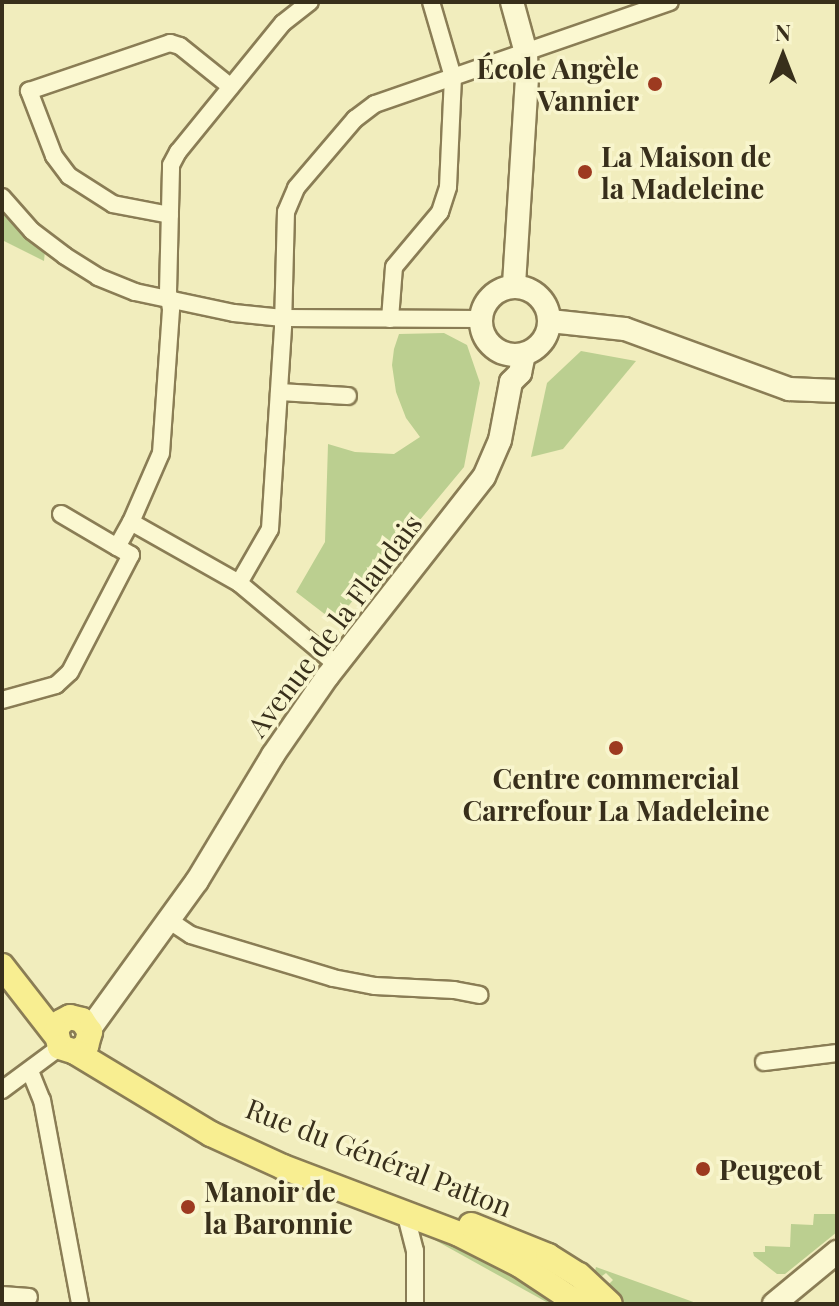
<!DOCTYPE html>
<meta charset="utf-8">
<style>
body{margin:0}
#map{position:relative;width:839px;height:1306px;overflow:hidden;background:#f1edbd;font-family:"Playfair Display",serif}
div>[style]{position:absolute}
.green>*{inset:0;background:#bbcf90}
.roads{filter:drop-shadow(2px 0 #8a7d55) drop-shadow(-2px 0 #8a7d55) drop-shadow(0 2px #8a7d55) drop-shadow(0 -2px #8a7d55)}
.street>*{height:16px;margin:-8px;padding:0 8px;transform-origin:8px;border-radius:8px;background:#fbf8d1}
.secondary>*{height:22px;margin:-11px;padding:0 11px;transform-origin:11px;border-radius:11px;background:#fbf8d1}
.secondary>.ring{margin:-11px;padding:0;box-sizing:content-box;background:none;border:22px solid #fbf8d1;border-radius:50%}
.primary>*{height:24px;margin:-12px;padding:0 12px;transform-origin:12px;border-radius:12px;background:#f8ee91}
.dots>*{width:22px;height:22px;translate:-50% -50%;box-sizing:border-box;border:4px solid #f8f5cd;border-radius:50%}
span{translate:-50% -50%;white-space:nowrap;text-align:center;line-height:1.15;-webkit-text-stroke:7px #f8f5cd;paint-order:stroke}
.poi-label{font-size:28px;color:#382f1b;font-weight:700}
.right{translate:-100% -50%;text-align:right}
.left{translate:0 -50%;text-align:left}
.street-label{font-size:28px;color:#382f1b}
.frame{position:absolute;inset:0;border:4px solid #382f1b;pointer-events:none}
.north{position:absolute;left:743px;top:16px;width:80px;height:80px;-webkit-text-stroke:6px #f8f5cd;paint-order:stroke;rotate:0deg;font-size:22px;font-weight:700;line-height:32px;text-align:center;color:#382f1b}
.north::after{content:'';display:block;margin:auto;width:28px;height:36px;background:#382f1b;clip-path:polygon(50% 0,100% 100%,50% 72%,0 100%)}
</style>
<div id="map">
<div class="green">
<i style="clip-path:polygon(2px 209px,25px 236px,45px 251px,44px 261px,2px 240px)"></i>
<i style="clip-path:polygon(444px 333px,467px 345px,480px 383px,464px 467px,335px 622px,296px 592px,325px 542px,328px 444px,355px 452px,394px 454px,420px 437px,406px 418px,396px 392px,392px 365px,394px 349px,399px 334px)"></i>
<i style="clip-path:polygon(581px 351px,636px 361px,563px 449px,531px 457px,547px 383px)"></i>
<i style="clip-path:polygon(814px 1214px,837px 1214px,837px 1232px,785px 1274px,777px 1274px,754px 1256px,753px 1252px,765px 1252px,765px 1246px,790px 1247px,791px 1224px,813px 1225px)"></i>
<i style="clip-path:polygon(440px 1236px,568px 1304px,550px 1304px,433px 1239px)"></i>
<i style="clip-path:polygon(596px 1267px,699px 1304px,626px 1304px,609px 1284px,613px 1280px,606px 1273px,602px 1276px,595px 1271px)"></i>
</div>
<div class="roads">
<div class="street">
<i style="left:2px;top:197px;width:45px;rotate:48.6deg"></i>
<i style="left:32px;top:231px;width:41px;rotate:37.1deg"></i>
<i style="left:65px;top:256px;width:39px;rotate:32deg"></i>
<i style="left:98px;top:277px;width:40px;rotate:22deg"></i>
<i style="left:135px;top:292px;width:101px;rotate:12deg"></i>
<i style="left:234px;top:313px;width:49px;rotate:5.8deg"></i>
<i style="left:283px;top:318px;width:197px;rotate:0.3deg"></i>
<i style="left:170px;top:215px;width:58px;rotate:-169.1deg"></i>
<i style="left:113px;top:204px;width:52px;rotate:-147.5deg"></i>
<i style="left:69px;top:176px;width:25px;rotate:-127deg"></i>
<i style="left:54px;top:156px;width:70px;rotate:-111deg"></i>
<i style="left:29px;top:91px;width:149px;rotate:-18.8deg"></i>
<i style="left:170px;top:43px;width:10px;rotate:17deg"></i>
<i style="left:180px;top:46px;width:65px;rotate:38.8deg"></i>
<i style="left:390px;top:319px;width:52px;rotate:-85.6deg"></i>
<i style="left:394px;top:267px;width:72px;rotate:-50.1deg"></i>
<i style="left:440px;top:212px;width:26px;rotate:-72deg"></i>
<i style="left:448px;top:187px;width:110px;rotate:-87.4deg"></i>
<i style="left:453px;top:77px;width:78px;rotate:-106.3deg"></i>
<i style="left:279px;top:392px;width:69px;rotate:3.3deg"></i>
<i style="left:61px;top:514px;width:65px;rotate:30.5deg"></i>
<i style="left:117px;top:547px;width:29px;rotate:-61deg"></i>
<i style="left:131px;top:522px;width:124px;rotate:29.5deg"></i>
<i style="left:239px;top:583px;width:126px;rotate:39.9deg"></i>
<i style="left:131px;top:522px;width:75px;rotate:-66.5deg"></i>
<i style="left:161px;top:453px;width:144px;rotate:-86deg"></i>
<i style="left:171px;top:309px;width:17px;rotate:-100deg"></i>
<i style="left:168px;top:292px;width:127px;rotate:-88.6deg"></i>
<i style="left:171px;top:165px;width:15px;rotate:-62deg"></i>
<i style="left:178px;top:152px;width:166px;rotate:-50.9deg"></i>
<i style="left:283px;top:23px;width:34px;rotate:-38deg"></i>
<i style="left:239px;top:583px;width:62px;rotate:-60.1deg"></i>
<i style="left:270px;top:529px;width:203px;rotate:-86.3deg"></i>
<i style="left:283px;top:326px;width:114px;rotate:-88.5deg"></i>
<i style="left:286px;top:212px;width:26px;rotate:-67deg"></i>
<i style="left:296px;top:188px;width:91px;rotate:-49.5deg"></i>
<i style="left:355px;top:119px;width:25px;rotate:-37deg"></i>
<i style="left:375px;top:104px;width:312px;rotate:-19.1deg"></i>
<i style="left:2px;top:700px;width:56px;rotate:-15.5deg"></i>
<i style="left:56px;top:685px;width:19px;rotate:-43deg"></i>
<i style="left:70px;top:672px;width:132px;rotate:-62.5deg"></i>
<i style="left:131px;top:555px;width:16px;rotate:-150deg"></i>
<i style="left:170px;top:921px;width:25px;rotate:34deg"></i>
<i style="left:191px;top:935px;width:148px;rotate:16.8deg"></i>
<i style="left:333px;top:978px;width:43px;rotate:10.8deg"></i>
<i style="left:375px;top:986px;width:79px;rotate:2.9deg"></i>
<i style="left:454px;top:990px;width:26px;rotate:11deg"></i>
<i style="left:764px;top:1062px;width:74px;rotate:-7deg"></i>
<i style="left:30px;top:1071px;width:31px;rotate:68deg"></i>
<i style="left:42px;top:1100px;width:208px;rotate:79.4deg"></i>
<i style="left:2px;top:1090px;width:72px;rotate:-36.6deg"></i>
<i style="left:405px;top:1212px;width:40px;rotate:75.6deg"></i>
<i style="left:415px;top:1251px;width:53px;rotate:90deg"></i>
<i style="left:2px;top:1295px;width:27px;rotate:4deg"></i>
</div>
<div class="secondary">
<i style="left:512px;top:2px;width:53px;rotate:74.6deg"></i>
<i style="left:526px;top:53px;width:25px;rotate:88deg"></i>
<i style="left:527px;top:78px;width:208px;rotate:93.6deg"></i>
<i class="ring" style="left:481px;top:287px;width:46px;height:46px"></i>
<i style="left:550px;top:321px;width:75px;rotate:6.1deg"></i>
<i style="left:625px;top:329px;width:175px;rotate:20.1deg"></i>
<i style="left:789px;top:389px;width:48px;rotate:2.4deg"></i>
<i style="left:89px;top:1030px;width:184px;rotate:-54.1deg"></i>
<i style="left:197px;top:881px;width:147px;rotate:-58.9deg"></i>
<i style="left:273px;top:755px;width:95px;rotate:-55.3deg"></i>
<i style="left:327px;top:677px;width:254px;rotate:-51.9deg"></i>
<i style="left:484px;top:477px;width:40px;rotate:-66.6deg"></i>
<i style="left:500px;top:440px;width:59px;rotate:-79.3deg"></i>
<i style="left:511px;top:382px;width:13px;rotate:-45deg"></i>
<i style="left:520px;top:373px;width:19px;rotate:-78deg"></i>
<i style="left:774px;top:1304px;width:82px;rotate:-39.5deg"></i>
</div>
<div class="primary">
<i style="left:2px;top:966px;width:86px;rotate:52.1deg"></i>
<i style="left:75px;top:1052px;width:13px;rotate:-29deg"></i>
<i style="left:86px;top:1046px;width:15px;rotate:-74deg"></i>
<i style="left:90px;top:1032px;width:14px;rotate:-124deg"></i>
<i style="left:82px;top:1020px;width:12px;rotate:-166deg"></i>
<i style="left:70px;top:1017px;width:10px;rotate:151deg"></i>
<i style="left:61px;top:1022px;width:10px;rotate:119deg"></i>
<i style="left:56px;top:1031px;width:16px;rotate:76deg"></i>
<i style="left:60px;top:1047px;width:16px;rotate:18deg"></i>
<i style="left:75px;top:1052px;width:159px;rotate:31.1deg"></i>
<i style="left:211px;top:1134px;width:79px;rotate:24.6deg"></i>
<i style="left:283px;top:1167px;width:188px;rotate:20.8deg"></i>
<i style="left:459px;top:1234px;width:68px;rotate:26.9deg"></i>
<i style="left:520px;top:1265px;width:71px;rotate:33.5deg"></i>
<i style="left:471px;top:1225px;width:83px;rotate:21.9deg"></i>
<i style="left:548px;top:1256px;width:36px;rotate:32deg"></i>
<i style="left:579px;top:1275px;width:42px;rotate:43.1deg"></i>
</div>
</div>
<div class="dots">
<i style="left:655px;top:84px;background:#9d3a20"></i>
<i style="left:585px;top:172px;background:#9d3a20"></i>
<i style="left:616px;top:748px;background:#9d3a20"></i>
<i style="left:703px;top:1169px;background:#9d3a20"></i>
<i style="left:188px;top:1207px;background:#9d3a20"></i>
</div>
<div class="poi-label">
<span class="right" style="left:639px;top:84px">École Angèle<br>Vannier</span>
<span class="left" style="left:601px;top:172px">La Maison de<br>la Madeleine</span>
<span style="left:616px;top:794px">Centre commercial<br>Carrefour La Madeleine</span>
<span class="left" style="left:719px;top:1169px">Peugeot</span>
<span class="left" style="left:204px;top:1207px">Manoir de<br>la Baronnie</span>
</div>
<div class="street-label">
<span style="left:334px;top:625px;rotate:-53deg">Avenue de la Flaudais</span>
<span style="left:379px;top:1157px;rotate:21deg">Rue du Général Patton</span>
</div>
<div class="frame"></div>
<div class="north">N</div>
</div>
